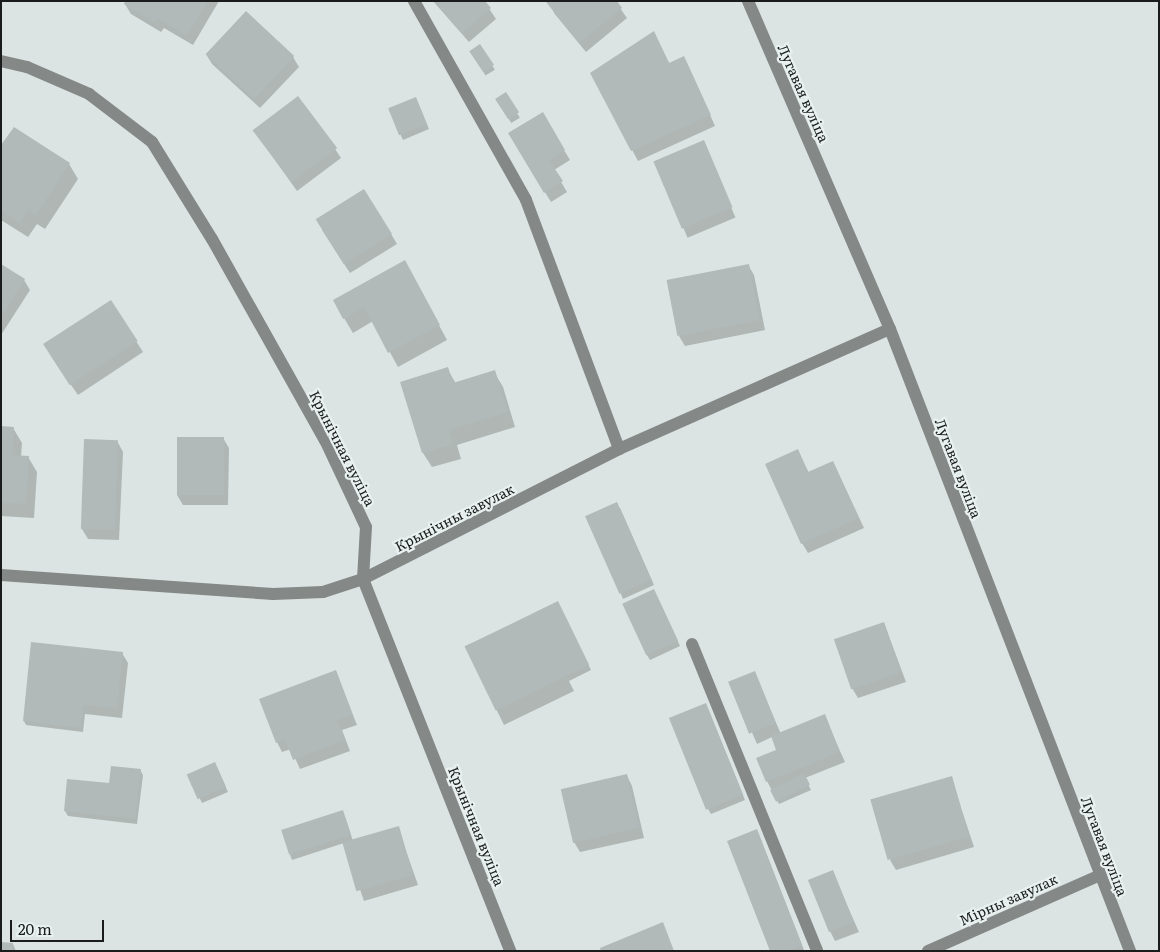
<!DOCTYPE html>
<meta charset="utf-8">
<style>
body{margin:0}
#map{position:relative;width:1160px;height:952px;overflow:hidden;background:#dbe4e2;font-family:Literata,serif}
div>[style]{position:absolute}
.shadow>*{inset:0;background:#0003;transform-origin:0 0}
.building>*{inset:0;background:#b2bab9;transform-origin:0 0}
.minor>*{height:12px;margin:-6px;padding:0 6px;transform-origin:6px;border-radius:6px;background:#848887}
span{translate:-50% -50%;white-space:nowrap;text-align:center;line-height:1.15;-webkit-text-stroke:4.5px #e8f1ef;paint-order:stroke}
.street-label{font-size:14px;color:#191c1b}
.frame{position:absolute;inset:0;border:2px solid #191c1b;pointer-events:none}
.scale{position:absolute;left:10px;top:920px;width:94px;height:22px;box-sizing:border-box;border:2px solid #191c1b;border-top:0;padding-left:6px;font-size:15px;line-height:18px;white-space:nowrap;color:#191c1b;-webkit-text-stroke:4px #e8f1ef;paint-order:stroke}
</style>
<div id="map">
<div class="shadow">
<i style="clip-path:polygon(127px 1px,219px 1px,193px 45px,164px 28px,161px 32px,131px 14px,125px 4px)"></i>
<i style="clip-path:polygon(433px 1px,484px 1px,496px 19px,469px 42px)"></i>
<i style="clip-path:polygon(550px 1px,615px 1px,627px 18px,586px 52px,554px 13px)"></i>
<i style="clip-path:polygon(246px 12px,293px 57px,299px 67px,260px 108px,212px 64px,206px 54px)"></i>
<i style="clip-path:polygon(654px 33px,670px 65px,689px 68px,715px 126px,638px 161px,592px 74px)"></i>
<i style="left:480px;top:46px;width:28px;height:11px;rotate:58deg"></i>
<i style="left:505px;top:94px;width:28px;height:10px;rotate:58deg"></i>
<i style="clip-path:polygon(418px 103px,429px 129px,403px 140px,389px 110px)"></i>
<i style="clip-path:polygon(542px 114px,570px 160px,554px 170px,567px 192px,551px 202px,510px 134px)"></i>
<i style="clip-path:polygon(14px 128px,69px 164px,78px 179px,45px 229px,37px 224px,28px 237px,1px 220px,1px 147px)"></i>
<i style="clip-path:polygon(260px 139px,335px 149px,341px 158px,297px 191px)"></i>
<i style="left:703px;top:141px;width:83px;height:52px;rotate:67deg"></i>
<i style="clip-path:polygon(322px 230px,391px 234px,397px 244px,350px 273px)"></i>
<i style="clip-path:polygon(748px 265px,754px 275px,765px 330px,685px 346px,679px 336px)"></i>
<i style="clip-path:polygon(1px 266px,24px 280px,30px 290px,1px 335px)"></i>
<i style="clip-path:polygon(413px 277px,447px 340px,398px 367px,373px 321px,353px 333px,344px 318px)"></i>
<i style="clip-path:polygon(111px 302px,143px 352px,78px 395px,51px 356px)"></i>
<i style="clip-path:polygon(447px 368px,456px 384px,494px 372px,503px 387px,515px 427px,457px 445px,461px 459px,432px 467px,423px 453px)"></i>
<i style="clip-path:polygon(1px 428px,13px 428px,22px 443px,21px 457px,28px 457px,37px 472px,34px 518px,1px 516px)"></i>
<i style="clip-path:polygon(223px 438px,229px 448px,228px 505px,183px 505px,177px 495px)"></i>
<i style="clip-path:polygon(117px 441px,123px 452px,119px 540px,88px 539px,82px 529px)"></i>
<i style="clip-path:polygon(798px 451px,809px 473px,833px 462px,864px 528px,808px 553px,802px 543px)"></i>
<i style="clip-path:polygon(620px 508px,654px 585px,623px 599px,621px 594px)"></i>
<i style="clip-path:polygon(656px 595px,680px 646px,650px 660px,647px 655px)"></i>
<i style="clip-path:polygon(560px 607px,591px 670px,569px 681px,574px 691px,504px 725px,465px 646px)"></i>
<i style="clip-path:polygon(884px 623px,906px 682px,858px 698px,852px 688px)"></i>
<i style="clip-path:polygon(122px 653px,128px 663px,122px 718px,85px 714px,83px 732px,26px 725px,24px 721px)"></i>
<i style="clip-path:polygon(335px 671px,357px 725px,342px 730px,350px 751px,300px 769px,291px 749px,282px 752px,277px 742px)"></i>
<i style="clip-path:polygon(754px 673px,781px 734px,824px 716px,845px 762px,805px 778px,811px 790px,779px 804px,767px 781px,778px 751px,772px 737px,757px 744px,730px 682px)"></i>
<i style="clip-path:polygon(708px 709px,745px 800px,711px 814px,708px 809px)"></i>
<i style="clip-path:polygon(217px 769px,228px 792px,202px 803px,189px 775px)"></i>
<i style="clip-path:polygon(140px 770px,143px 775px,137px 824px,68px 816px,65px 811px,68px 780px,110px 785px)"></i>
<i style="clip-path:polygon(627px 776px,632px 786px,644px 838px,580px 852px,574px 842px)"></i>
<i style="clip-path:polygon(951px 778px,974px 847px,896px 870px,890px 860px)"></i>
<i style="clip-path:polygon(345px 817px,353px 841px,398px 828px,418px 885px,364px 901px,344px 843px,292px 860px,290px 855px)"></i>
<i style="clip-path:polygon(759px 835px,804px 950px,803px 951px,772px 951px)"></i>
<i style="clip-path:polygon(832px 872px,859px 932px,835px 941px,830px 931px)"></i>
<i style="clip-path:polygon(13px 944px,16px 951px,1px 951px)"></i>
</div>
<div class="building">
<i style="clip-path:polygon(125px 1px,208px 1px,187px 36px,158px 18px,155px 23px,124px 4px)"></i>
<i style="clip-path:polygon(435px 1px,485px 1px,491px 8px,462px 33px)"></i>
<i style="clip-path:polygon(617px 1px,622px 8px,579px 43px,546px 2px)"></i>
<i style="left:246px;top:11px;width:66px;height:59px;rotate:43deg"></i>
<i style="clip-path:polygon(654px 31px,669px 63px,684px 56px,711px 115px,631px 151px,590px 73px)"></i>
<i style="left:480px;top:44px;width:25px;height:13px;rotate:56deg"></i>
<i style="left:506px;top:92px;width:24px;height:13px;rotate:57deg"></i>
<i style="left:298px;top:96px;width:65px;height:57px;rotate:53deg"></i>
<i style="left:416px;top:97px;width:29px;height:30px;rotate:68deg"></i>
<i style="clip-path:polygon(543px 112px,565px 150px,549px 160px,563px 181px,544px 193px,508px 133px)"></i>
<i style="clip-path:polygon(14px 127px,70px 163px,36px 215px,28px 210px,19px 223px,1px 211px,1px 145px)"></i>
<i style="left:704px;top:140px;width:73px;height:55px;rotate:67deg"></i>
<i style="left:364px;top:189px;width:53px;height:57px;rotate:58deg"></i>
<i style="clip-path:polygon(405px 260px,440px 325px,388px 353px,364px 307px,343px 319px,333px 300px)"></i>
<i style="clip-path:polygon(1px 264px,25px 279px,1px 317px)"></i>
<i style="left:749px;top:264px;width:57px;height:84px;rotate:79deg"></i>
<i style="left:111px;top:300px;width:49px;height:81px;rotate:57deg"></i>
<i style="clip-path:polygon(448px 367px,453px 383px,495px 370px,508px 412px,449px 430px,453px 444px,422px 453px,400px 382px)"></i>
<i style="clip-path:polygon(1px 426px,14px 427px,12px 455px,29px 456px,26px 504px,1px 502px)"></i>
<i style="left:177px;top:437px;width:47px;height:58px"></i>
<i style="left:84px;top:439px;width:34px;height:90px;rotate:2deg"></i>
<i style="clip-path:polygon(798px 449px,808px 472px,833px 461px,859px 518px,801px 544px,765px 464px)"></i>
<i style="left:617px;top:502px;width:85px;height:35px;rotate:66deg"></i>
<i style="left:654px;top:589px;width:57px;height:35px;rotate:65deg"></i>
<i style="left:558px;top:601px;width:71px;height:104px;rotate:64deg"></i>
<i style="left:884px;top:622px;width:53px;height:53px;rotate:71deg"></i>
<i style="clip-path:polygon(31px 642px,123px 652px,117px 708px,83px 705px,81px 728px,23px 721px)"></i>
<i style="clip-path:polygon(336px 670px,353px 715px,337px 720px,345px 740px,293px 760px,285px 739px,276px 743px,259px 699px)"></i>
<i style="left:755px;top:671px;width:56px;height:29px;rotate:68deg"></i>
<i style="left:706px;top:703px;width:99px;height:40px;rotate:68deg"></i>
<i style="clip-path:polygon(825px 714px,840px 752px,766px 782px,756px 758px,776px 750px,771px 736px)"></i>
<i style="left:215px;top:762px;width:27px;height:31px;rotate:66deg"></i>
<i style="clip-path:polygon(111px 766px,141px 769px,135px 819px,64px 811px,67px 779px,109px 783px)"></i>
<i style="left:804px;top:773px;width:13px;height:38px;rotate:63deg"></i>
<i style="left:627px;top:774px;width:55px;height:68px;rotate:77deg"></i>
<i style="left:952px;top:776px;width:63px;height:85px;rotate:74deg"></i>
<i style="left:343px;top:810px;width:26px;height:65px;rotate:72deg"></i>
<i style="left:399px;top:826px;width:51px;height:59px;rotate:74deg"></i>
<i style="clip-path:polygon(757px 829px,802px 945px,789px 951px,770px 951px,727px 841px)"></i>
<i style="left:833px;top:870px;width:56px;height:27px;rotate:68deg"></i>
<i style="clip-path:polygon(663px 922px,674px 951px,601px 951px,600px 948px)"></i>
<i style="clip-path:polygon(1px 942px,13px 943px,12px 951px,1px 951px)"></i>
</div>
<div class="minor">
<i style="left:414px;top:1px;width:228px;rotate:60.6deg"></i>
<i style="left:526px;top:200px;width:266px;rotate:69.5deg"></i>
<i style="left:748px;top:1px;width:357px;rotate:66.6deg"></i>
<i style="left:890px;top:329px;width:667px;rotate:68.9deg"></i>
<i style="left:1px;top:61px;width:27px;rotate:13deg"></i>
<i style="left:27px;top:67px;width:68px;rotate:23.5deg"></i>
<i style="left:89px;top:94px;width:79px;rotate:37.3deg"></i>
<i style="left:152px;top:142px;width:114px;rotate:58.3deg"></i>
<i style="left:212px;top:239px;width:231px;rotate:60.7deg"></i>
<i style="left:325px;top:440px;width:96px;rotate:64.8deg"></i>
<i style="left:366px;top:527px;width:52px;rotate:93.3deg"></i>
<i style="left:363px;top:579px;width:400px;rotate:68.4deg"></i>
<i style="left:1px;top:575px;width:273px;rotate:4deg"></i>
<i style="left:273px;top:594px;width:50px;rotate:-2.3deg"></i>
<i style="left:323px;top:592px;width:42px;rotate:-18deg"></i>
<i style="left:363px;top:579px;width:287px;rotate:-26.9deg"></i>
<i style="left:619px;top:449px;width:296px;rotate:-23.9deg"></i>
<i style="left:692px;top:644px;width:331px;rotate:67.8deg"></i>
<i style="left:928px;top:951px;width:188px;rotate:-23.8deg"></i>
</div>
<div class="street-label">
<span style="left:804px;top:93px;rotate:66deg">Лугавая вуліца</span>
<span style="left:343px;top:448px;rotate:63deg">Крынічная вуліца</span>
<span style="left:959px;top:468px;rotate:69deg">Лугавая вуліца</span>
<span style="left:454px;top:517px;rotate:-27deg">Крынічны завулак</span>
<span style="left:477px;top:826px;rotate:68deg">Крынічная вуліца</span>
<span style="left:1105px;top:846px;rotate:69deg">Лугавая вуліца</span>
<span style="left:1008px;top:899px;rotate:-24deg">Мірны завулак</span>
</div>
<div class="frame"></div>
<div class="scale">20 m</div>
</div>
